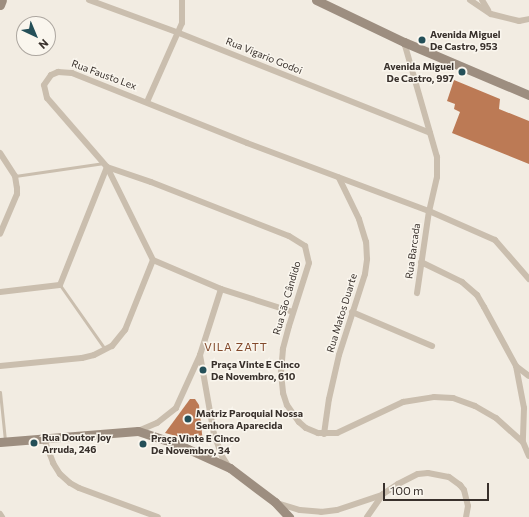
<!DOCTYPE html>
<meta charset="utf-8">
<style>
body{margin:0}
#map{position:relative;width:529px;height:517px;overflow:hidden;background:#f2ece2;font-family:Commissioner,sans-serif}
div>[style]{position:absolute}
.building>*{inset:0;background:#bc7a55}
.lane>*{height:3px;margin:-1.5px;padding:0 1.5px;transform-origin:1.5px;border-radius:1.5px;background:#cabeae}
.street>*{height:6px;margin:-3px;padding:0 3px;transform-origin:3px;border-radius:3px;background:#cabeae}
.secondary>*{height:9px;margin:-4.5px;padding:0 4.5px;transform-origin:4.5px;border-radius:4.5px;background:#9d8e80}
.dots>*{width:11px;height:11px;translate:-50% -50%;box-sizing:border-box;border:2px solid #faf6ee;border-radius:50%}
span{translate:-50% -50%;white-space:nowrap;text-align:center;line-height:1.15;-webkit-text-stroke:3px #faf6ee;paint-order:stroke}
.poi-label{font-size:10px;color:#39312c;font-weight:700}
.left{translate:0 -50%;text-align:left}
.right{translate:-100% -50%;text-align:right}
.street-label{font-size:10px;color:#39312c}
.neighbourhood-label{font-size:11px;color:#82492b;letter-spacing:1px}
.north{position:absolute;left:16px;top:16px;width:40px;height:40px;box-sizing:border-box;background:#faf6ee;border:1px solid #ada7a0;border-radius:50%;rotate:136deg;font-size:11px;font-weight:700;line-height:16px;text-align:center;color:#39312c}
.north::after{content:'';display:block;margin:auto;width:14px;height:18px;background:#244f58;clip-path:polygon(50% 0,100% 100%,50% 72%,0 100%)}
.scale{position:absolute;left:383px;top:483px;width:106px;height:18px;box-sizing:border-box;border:2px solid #39312c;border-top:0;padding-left:5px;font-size:12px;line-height:14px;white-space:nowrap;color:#39312c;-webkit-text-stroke:3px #faf6ee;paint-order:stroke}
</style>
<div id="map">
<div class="building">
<i style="clip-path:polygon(454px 80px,500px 99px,499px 109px,529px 121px,529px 164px,452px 133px,460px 112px,454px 109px,455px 104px,447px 101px)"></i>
<i style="clip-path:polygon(190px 399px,195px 399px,199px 405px,203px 443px,165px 433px)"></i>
</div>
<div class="lane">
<i style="left:15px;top:176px;width:90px;rotate:-8.3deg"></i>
<i style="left:60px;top:285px;width:78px;rotate:54.9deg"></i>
<i style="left:0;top:392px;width:48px;rotate:84.1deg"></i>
</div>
<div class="street">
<i style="left:89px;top:0;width:96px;rotate:20.1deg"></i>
<i style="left:179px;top:33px;width:270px;rotate:21.7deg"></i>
<i style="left:470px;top:0;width:25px;rotate:34deg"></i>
<i style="left:491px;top:14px;width:29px;rotate:14deg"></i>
<i style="left:519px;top:21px;width:10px;rotate:-11deg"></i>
<i style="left:482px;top:0;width:12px;rotate:59deg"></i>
<i style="left:404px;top:42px;width:120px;rotate:74deg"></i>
<i style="left:437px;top:157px;width:20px;rotate:90deg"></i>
<i style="left:437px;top:177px;width:35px;rotate:103deg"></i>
<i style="left:429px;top:211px;width:72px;rotate:23.7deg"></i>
<i style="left:495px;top:240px;width:52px;rotate:48.9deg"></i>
<i style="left:147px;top:102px;width:86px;rotate:-66.1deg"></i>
<i style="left:182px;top:23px;width:23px;rotate:-90deg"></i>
<i style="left:0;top:153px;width:27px;rotate:57deg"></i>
<i style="left:15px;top:176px;width:12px;rotate:81deg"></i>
<i style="left:17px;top:188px;width:6px;rotate:90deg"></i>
<i style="left:17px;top:194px;width:43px;rotate:113deg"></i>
<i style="left:421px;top:262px;width:46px;rotate:26deg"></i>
<i style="left:462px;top:282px;width:20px;rotate:41deg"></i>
<i style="left:477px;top:295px;width:14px;rotate:60deg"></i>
<i style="left:484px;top:307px;width:67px;rotate:61.5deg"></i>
<i style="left:516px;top:366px;width:43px;rotate:79.2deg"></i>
<i style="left:524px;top:408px;width:34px;rotate:92deg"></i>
<i style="left:0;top:292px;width:60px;rotate:-6.7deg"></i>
<i style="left:60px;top:285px;width:127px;rotate:-68.3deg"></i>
<i style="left:107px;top:167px;width:46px;rotate:18.8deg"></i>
<i style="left:151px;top:182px;width:148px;rotate:21.4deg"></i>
<i style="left:289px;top:236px;width:19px;rotate:32deg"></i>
<i style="left:305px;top:246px;width:17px;rotate:77deg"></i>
<i style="left:309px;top:263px;width:66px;rotate:107.6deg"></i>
<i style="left:289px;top:326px;width:24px;rotate:105deg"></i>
<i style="left:283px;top:349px;width:24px;rotate:95deg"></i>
<i style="left:281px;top:373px;width:20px;rotate:84deg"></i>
<i style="left:283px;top:393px;width:13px;rotate:72deg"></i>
<i style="left:287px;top:405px;width:21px;rotate:55deg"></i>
<i style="left:299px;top:422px;width:9px;rotate:41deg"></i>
<i style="left:306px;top:428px;width:13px;rotate:23deg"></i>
<i style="left:318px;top:433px;width:19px"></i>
<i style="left:337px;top:433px;width:73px;rotate:-25.2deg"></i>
<i style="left:403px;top:402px;width:31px;rotate:-9deg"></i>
<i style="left:434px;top:397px;width:19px;rotate:3deg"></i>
<i style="left:453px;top:398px;width:23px;rotate:20deg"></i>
<i style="left:475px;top:406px;width:24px;rotate:30deg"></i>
<i style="left:496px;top:418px;width:36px;rotate:42deg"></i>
<i style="left:523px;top:442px;width:15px;rotate:67deg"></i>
<i style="left:293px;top:312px;width:76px;rotate:-162.3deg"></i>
<i style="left:221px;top:289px;width:74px;rotate:-156.9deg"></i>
<i style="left:153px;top:260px;width:104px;rotate:-116.3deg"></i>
<i style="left:107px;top:167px;width:91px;rotate:-131deg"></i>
<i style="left:47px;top:98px;width:13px;rotate:-103deg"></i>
<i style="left:44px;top:85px;width:12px;rotate:-55deg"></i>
<i style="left:51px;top:75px;width:8px;rotate:-23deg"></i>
<i style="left:58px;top:72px;width:14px;rotate:4deg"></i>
<i style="left:72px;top:73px;width:188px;rotate:21.8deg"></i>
<i style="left:247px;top:143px;width:194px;rotate:20.5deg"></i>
<i style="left:429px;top:211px;width:83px;rotate:98.3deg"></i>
<i style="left:352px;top:312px;width:87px;rotate:23deg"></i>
<i style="left:200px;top:355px;width:80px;rotate:80deg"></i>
<i style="left:214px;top:434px;width:23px;rotate:70deg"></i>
<i style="left:222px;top:456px;width:13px;rotate:58deg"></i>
<i style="left:0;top:366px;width:82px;rotate:-5.6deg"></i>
<i style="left:82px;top:358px;width:12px;rotate:-14deg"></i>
<i style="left:94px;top:355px;width:20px;rotate:-27deg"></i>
<i style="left:112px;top:346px;width:21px;rotate:-51deg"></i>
<i style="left:125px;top:330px;width:75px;rotate:-68.2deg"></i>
<i style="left:516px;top:366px;width:16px;rotate:38deg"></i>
<i style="left:138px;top:431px;width:21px;rotate:-23deg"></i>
<i style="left:157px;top:423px;width:24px;rotate:-38deg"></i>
<i style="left:176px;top:408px;width:58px;rotate:-65.6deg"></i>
<i style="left:200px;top:355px;width:69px;rotate:-72.3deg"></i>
<i style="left:324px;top:434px;width:35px;rotate:-82deg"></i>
<i style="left:329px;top:399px;width:45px;rotate:-77.2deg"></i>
<i style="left:339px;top:355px;width:85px;rotate:-72.2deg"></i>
<i style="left:365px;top:274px;width:15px;rotate:-82deg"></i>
<i style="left:367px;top:259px;width:17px;rotate:-93deg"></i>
<i style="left:366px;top:242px;width:24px;rotate:-107deg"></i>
<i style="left:359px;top:219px;width:46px;rotate:-116deg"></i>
<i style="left:44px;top:439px;width:26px;rotate:69deg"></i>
<i style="left:53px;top:463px;width:13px;rotate:58deg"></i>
<i style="left:60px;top:474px;width:13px;rotate:42deg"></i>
<i style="left:70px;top:483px;width:10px;rotate:29deg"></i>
<i style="left:79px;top:488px;width:84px;rotate:20.2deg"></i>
<i style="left:277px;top:503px;width:24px;rotate:17deg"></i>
<i style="left:300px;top:510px;width:21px;rotate:5deg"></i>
<i style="left:321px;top:512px;width:16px;rotate:-7deg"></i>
<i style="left:337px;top:510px;width:47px;rotate:-18.4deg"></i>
<i style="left:0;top:514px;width:4px;rotate:56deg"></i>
<i style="left:367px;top:517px;width:28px;rotate:-55deg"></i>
<i style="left:383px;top:494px;width:18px;rotate:-34deg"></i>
<i style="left:398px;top:484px;width:22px;rotate:-27deg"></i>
<i style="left:418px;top:474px;width:10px;rotate:-6deg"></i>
<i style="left:428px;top:473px;width:21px;rotate:11deg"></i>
<i style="left:449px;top:477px;width:14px;rotate:36deg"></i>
<i style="left:460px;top:485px;width:6px;rotate:51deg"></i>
<i style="left:464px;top:490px;width:16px;rotate:76deg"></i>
<i style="left:468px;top:506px;width:11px;rotate:100deg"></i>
</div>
<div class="secondary">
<i style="left:316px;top:0;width:98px;rotate:25.5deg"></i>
<i style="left:404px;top:42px;width:136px;rotate:23deg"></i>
<i style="left:0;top:5px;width:5px;rotate:-68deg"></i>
<i style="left:0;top:442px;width:138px;rotate:-4.6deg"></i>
<i style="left:138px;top:431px;width:41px;rotate:18.4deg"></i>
<i style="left:177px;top:444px;width:58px;rotate:24.4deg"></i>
<i style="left:230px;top:468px;width:56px;rotate:37.1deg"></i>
<i style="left:275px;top:502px;width:21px;rotate:47deg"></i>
</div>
<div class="dots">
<i style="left:422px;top:40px;background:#244f58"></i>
<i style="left:462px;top:72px;background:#244f58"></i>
<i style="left:203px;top:370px;background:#244f58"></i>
<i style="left:188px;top:419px;background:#244f58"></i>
<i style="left:34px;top:443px;background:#244f58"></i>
<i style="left:143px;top:444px;background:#244f58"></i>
</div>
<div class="poi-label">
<span class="left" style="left:430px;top:40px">Avenida Miguel<br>De Castro, 953</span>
<span class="right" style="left:454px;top:72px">Avenida Miguel<br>De Castro, 997</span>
<span class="left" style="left:211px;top:370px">Praça Vinte E Cinco<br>De Novembro, 610</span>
<span class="left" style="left:196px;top:419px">Matriz Paroquial Nossa<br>Senhora Aparecida</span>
<span class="left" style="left:42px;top:443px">Rua Doutor Joy<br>Arruda, 246</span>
<span class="left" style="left:151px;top:444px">Praça Vinte E Cinco<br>De Novembro, 34</span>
</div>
<div class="street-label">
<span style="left:264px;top:56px;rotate:22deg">Rua Vigario Godoi</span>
<span style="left:104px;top:75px;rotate:20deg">Rua Fausto Lex</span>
<span style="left:413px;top:251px;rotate:-82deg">Rua Barcada</span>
<span style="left:287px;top:298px;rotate:-74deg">Rua São Cândido</span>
<span style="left:342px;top:313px;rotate:-73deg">Rua Matos Duarte</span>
</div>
<div class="neighbourhood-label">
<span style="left:236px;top:347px">VILA ZATT</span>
</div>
<div class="north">N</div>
<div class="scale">100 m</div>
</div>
